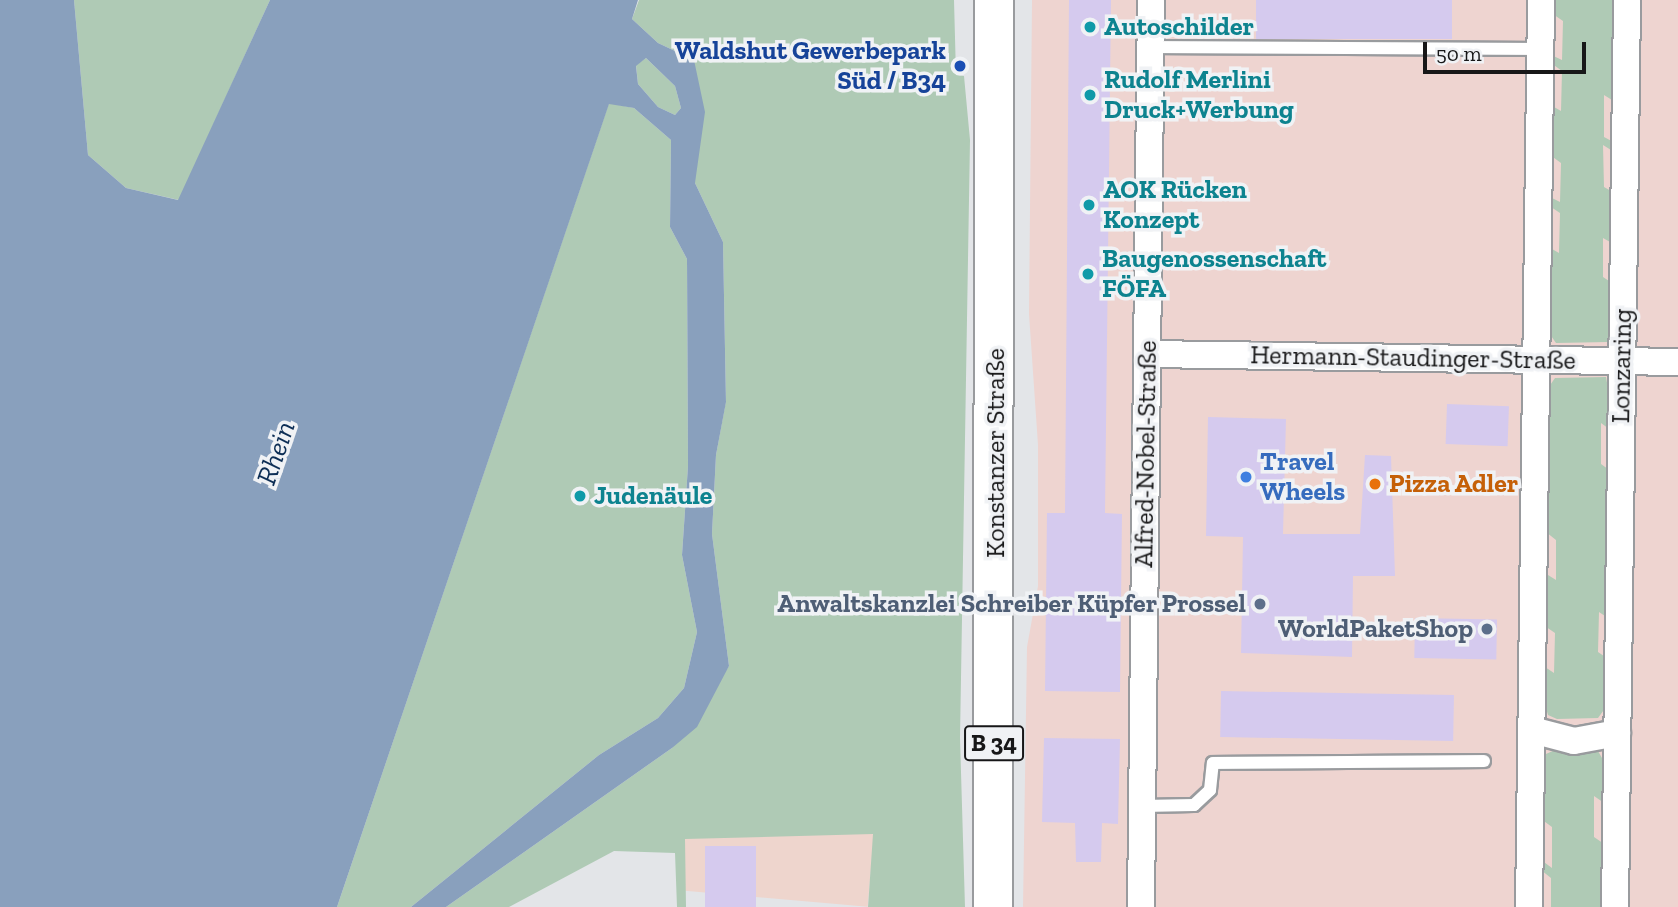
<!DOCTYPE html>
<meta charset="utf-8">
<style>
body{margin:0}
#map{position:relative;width:1678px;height:907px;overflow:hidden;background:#e3e5e8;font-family:"Zilla Slab",serif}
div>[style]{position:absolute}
.commercial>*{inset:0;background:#eed4d0}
.industrial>*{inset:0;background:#eed5cd;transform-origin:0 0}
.green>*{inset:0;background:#afcab5}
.water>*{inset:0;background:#89a0bd}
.building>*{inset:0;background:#d5caee;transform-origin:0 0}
.roads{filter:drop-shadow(2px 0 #999b9e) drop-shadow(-2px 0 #999b9e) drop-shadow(0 2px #999b9e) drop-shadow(0 -2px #999b9e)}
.service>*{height:12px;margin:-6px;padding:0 6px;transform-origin:6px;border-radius:6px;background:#fff}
.minor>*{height:26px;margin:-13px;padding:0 13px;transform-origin:13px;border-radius:13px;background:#fff}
.primary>*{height:38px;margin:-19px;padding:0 19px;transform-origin:19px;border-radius:19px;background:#fff}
.dots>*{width:19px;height:19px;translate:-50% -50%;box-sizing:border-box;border:4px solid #f0f2f5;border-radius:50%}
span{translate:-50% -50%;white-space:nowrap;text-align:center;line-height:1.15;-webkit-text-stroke:7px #f0f2f5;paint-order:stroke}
.shield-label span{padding:2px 5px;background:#f0f2f5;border:2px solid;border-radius:5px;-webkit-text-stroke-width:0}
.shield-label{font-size:24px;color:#171718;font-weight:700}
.culture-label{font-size:26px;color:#0d838f;font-weight:700}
.left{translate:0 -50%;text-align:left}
.transit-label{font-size:26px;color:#164399;font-weight:700}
.right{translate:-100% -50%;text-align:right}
.street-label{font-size:26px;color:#171718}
.shop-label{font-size:26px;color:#366cbe;font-weight:700}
.food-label{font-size:26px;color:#c56008;font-weight:700}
.service-label{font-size:26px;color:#4e5e75;font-weight:700}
.water-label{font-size:28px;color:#0d2e55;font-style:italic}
.scale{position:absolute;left:1423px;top:42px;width:163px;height:32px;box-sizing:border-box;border:4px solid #171718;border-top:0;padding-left:9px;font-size:21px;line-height:24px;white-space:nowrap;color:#171718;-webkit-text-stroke:5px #f0f2f5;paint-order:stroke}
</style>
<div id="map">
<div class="commercial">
<i style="clip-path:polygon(1032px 0,1678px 0,1678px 907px,1023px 907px,1027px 647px,1038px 586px,1038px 445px,1029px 314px)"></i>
</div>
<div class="industrial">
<i style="left:874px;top:834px;width:73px;height:189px;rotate:95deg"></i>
</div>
<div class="green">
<i style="clip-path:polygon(74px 0,270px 0,179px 200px,126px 188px,88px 155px)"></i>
<i style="clip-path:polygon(639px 0,954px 0,956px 75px,964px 76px,970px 140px,960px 738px,965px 907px,868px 907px,873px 834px,685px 839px,686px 907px,677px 907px,675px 853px,614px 851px,509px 907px,446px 907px,672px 748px,729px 666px,712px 534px,716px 455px,726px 401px,723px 242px,695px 183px,694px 60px,658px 43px,632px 19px)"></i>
<i style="clip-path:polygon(1547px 0,1621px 0,1620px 105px,1604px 95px,1604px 137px,1619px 145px,1619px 155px,1603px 145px,1604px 187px,1618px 195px,1619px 247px,1603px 238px,1603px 277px,1618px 287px,1608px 342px,1556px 343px,1547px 330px,1545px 245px,1559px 253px,1560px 213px,1545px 203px,1546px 195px,1560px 202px,1561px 163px,1546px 152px,1547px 103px,1561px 111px,1562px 71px,1547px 60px,1547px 53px,1562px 60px,1563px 21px,1547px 10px)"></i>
<i style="clip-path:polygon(646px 58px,675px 86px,681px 108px,675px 115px,658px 107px,638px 84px,636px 65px)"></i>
<i style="clip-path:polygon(609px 103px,634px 108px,671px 140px,670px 227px,687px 259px,688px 466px,682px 555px,697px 632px,684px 688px,658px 718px,599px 755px,411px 907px,337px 907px)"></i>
<i style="clip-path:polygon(1606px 377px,1616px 434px,1601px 423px,1601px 464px,1616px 475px,1614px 622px,1599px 612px,1598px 652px,1614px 663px,1606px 707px,1598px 718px,1557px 719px,1548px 715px,1539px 684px,1539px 663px,1554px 673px,1555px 633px,1539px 622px,1540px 570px,1556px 580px,1556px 540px,1541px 528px,1546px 391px,1555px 378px)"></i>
<i style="clip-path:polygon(1012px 694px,1014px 907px,1010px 907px)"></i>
<i style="clip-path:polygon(1555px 750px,1598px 751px,1602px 758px,1610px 807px,1594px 796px,1594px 837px,1610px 848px,1609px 907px,1551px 907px,1551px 878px,1536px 866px,1537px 857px,1552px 868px,1552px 827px,1537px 816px,1539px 779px,1546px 754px)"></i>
</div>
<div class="water">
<i style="clip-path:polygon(evenodd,0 0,74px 0,88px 155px,126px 188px,178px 200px,270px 0,638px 0,632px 19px,658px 43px,694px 60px,705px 112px,695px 183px,723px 242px,726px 402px,716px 455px,712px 534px,729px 666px,697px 727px,672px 748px,446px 907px,411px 907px,599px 755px,658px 718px,684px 688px,697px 632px,682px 555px,688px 466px,687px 259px,670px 227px,671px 140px,634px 108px,609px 104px,337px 907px,0 907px,0 0,646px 58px,675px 86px,681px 108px,675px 115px,658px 107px,638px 84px,636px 66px,646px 58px)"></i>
</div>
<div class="building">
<i style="clip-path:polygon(1069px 0,1111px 0,1105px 513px,1122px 514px,1120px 692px,1045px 691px,1047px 513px,1065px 513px)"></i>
<i style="left:1256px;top:0;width:196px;height:39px"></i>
<i style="left:1447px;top:404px;width:62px;height:40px;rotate:2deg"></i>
<i style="clip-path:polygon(1208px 417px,1286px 419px,1283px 534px,1360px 534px,1365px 455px,1391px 456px,1395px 576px,1353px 576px,1352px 657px,1241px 653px,1243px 537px,1206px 536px)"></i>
<i style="left:1415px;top:618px;width:82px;height:40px;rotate:1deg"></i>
<i style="left:1221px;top:691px;width:233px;height:46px;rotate:1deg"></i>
<i style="clip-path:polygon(1044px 738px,1120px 739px,1118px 824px,1102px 823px,1101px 862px,1076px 862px,1075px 823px,1042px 822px)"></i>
<i style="left:705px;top:846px;width:51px;height:61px"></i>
</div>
<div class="roads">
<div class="service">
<i style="left:1150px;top:47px;width:390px;rotate:0.3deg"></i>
<i style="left:1142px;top:806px;width:52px;rotate:-1.1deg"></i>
<i style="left:1194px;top:805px;width:22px;rotate:-43deg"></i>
<i style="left:1210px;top:790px;width:27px;rotate:-84deg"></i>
<i style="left:1213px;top:763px;width:271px;rotate:-0.4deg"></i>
</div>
<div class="minor">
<i style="left:1148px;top:354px;width:530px;rotate:0.86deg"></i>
<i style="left:1532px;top:730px;width:43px;rotate:14.7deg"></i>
<i style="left:1574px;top:741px;width:44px;rotate:-10.5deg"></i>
<i style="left:1141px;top:907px;width:907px;rotate:-89.37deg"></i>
<i style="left:1529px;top:907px;width:907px;rotate:-89.24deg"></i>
<i style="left:1615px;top:907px;width:907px;rotate:-89.24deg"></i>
</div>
<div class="primary">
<i style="left:993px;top:907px;width:907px;rotate:-89.94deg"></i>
</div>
</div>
<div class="dots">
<i style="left:1090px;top:27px;background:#0f9aa8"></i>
<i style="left:960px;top:66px;background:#1a4fb4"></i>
<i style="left:1090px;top:95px;background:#0f9aa8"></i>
<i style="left:1089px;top:205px;background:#0f9aa8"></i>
<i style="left:1088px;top:274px;background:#0f9aa8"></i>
<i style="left:1246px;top:477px;background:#3f7fe0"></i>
<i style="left:1375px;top:484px;background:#e8710a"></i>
<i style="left:580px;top:496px;background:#0f9aa8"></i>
<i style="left:1260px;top:604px;background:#5c6f8a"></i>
<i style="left:1487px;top:629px;background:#5c6f8a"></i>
</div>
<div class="shield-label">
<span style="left:994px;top:743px">B 34</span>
</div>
<div class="culture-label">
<span class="left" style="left:1104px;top:27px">Autoschilder</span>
<span class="left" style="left:1104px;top:95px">Rudolf Merlini<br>Druck+Werbung</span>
<span class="left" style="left:1103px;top:205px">AOK Rücken<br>Konzept</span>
<span class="left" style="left:1102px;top:274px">Baugenossenschaft<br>FÖFA</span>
<span class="left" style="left:594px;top:496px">Judenäule</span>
</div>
<div class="transit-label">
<span class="right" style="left:946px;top:66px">Waldshut Gewerbepark<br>Süd / B34</span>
</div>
<div class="street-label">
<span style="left:1413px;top:358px;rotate:1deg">Hermann-Staudinger-Straße</span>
<span style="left:1622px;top:366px;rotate:-89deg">Lonzaring</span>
<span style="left:996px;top:453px;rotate:-90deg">Konstanzer Straße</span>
<span style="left:1146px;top:454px;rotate:-89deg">Alfred-Nobel-Straße</span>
</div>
<div class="shop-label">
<span class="left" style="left:1260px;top:477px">Travel<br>Wheels</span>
</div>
<div class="food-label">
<span class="left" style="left:1389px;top:484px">Pizza Adler</span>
</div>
<div class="service-label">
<span class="right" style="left:1246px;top:604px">Anwaltskanzlei Schreiber Küpfer Prossel</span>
<span class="right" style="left:1473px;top:629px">WorldPaketShop</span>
</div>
<div class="water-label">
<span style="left:276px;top:453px;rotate:-71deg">Rhein</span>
</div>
<div class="scale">50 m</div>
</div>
